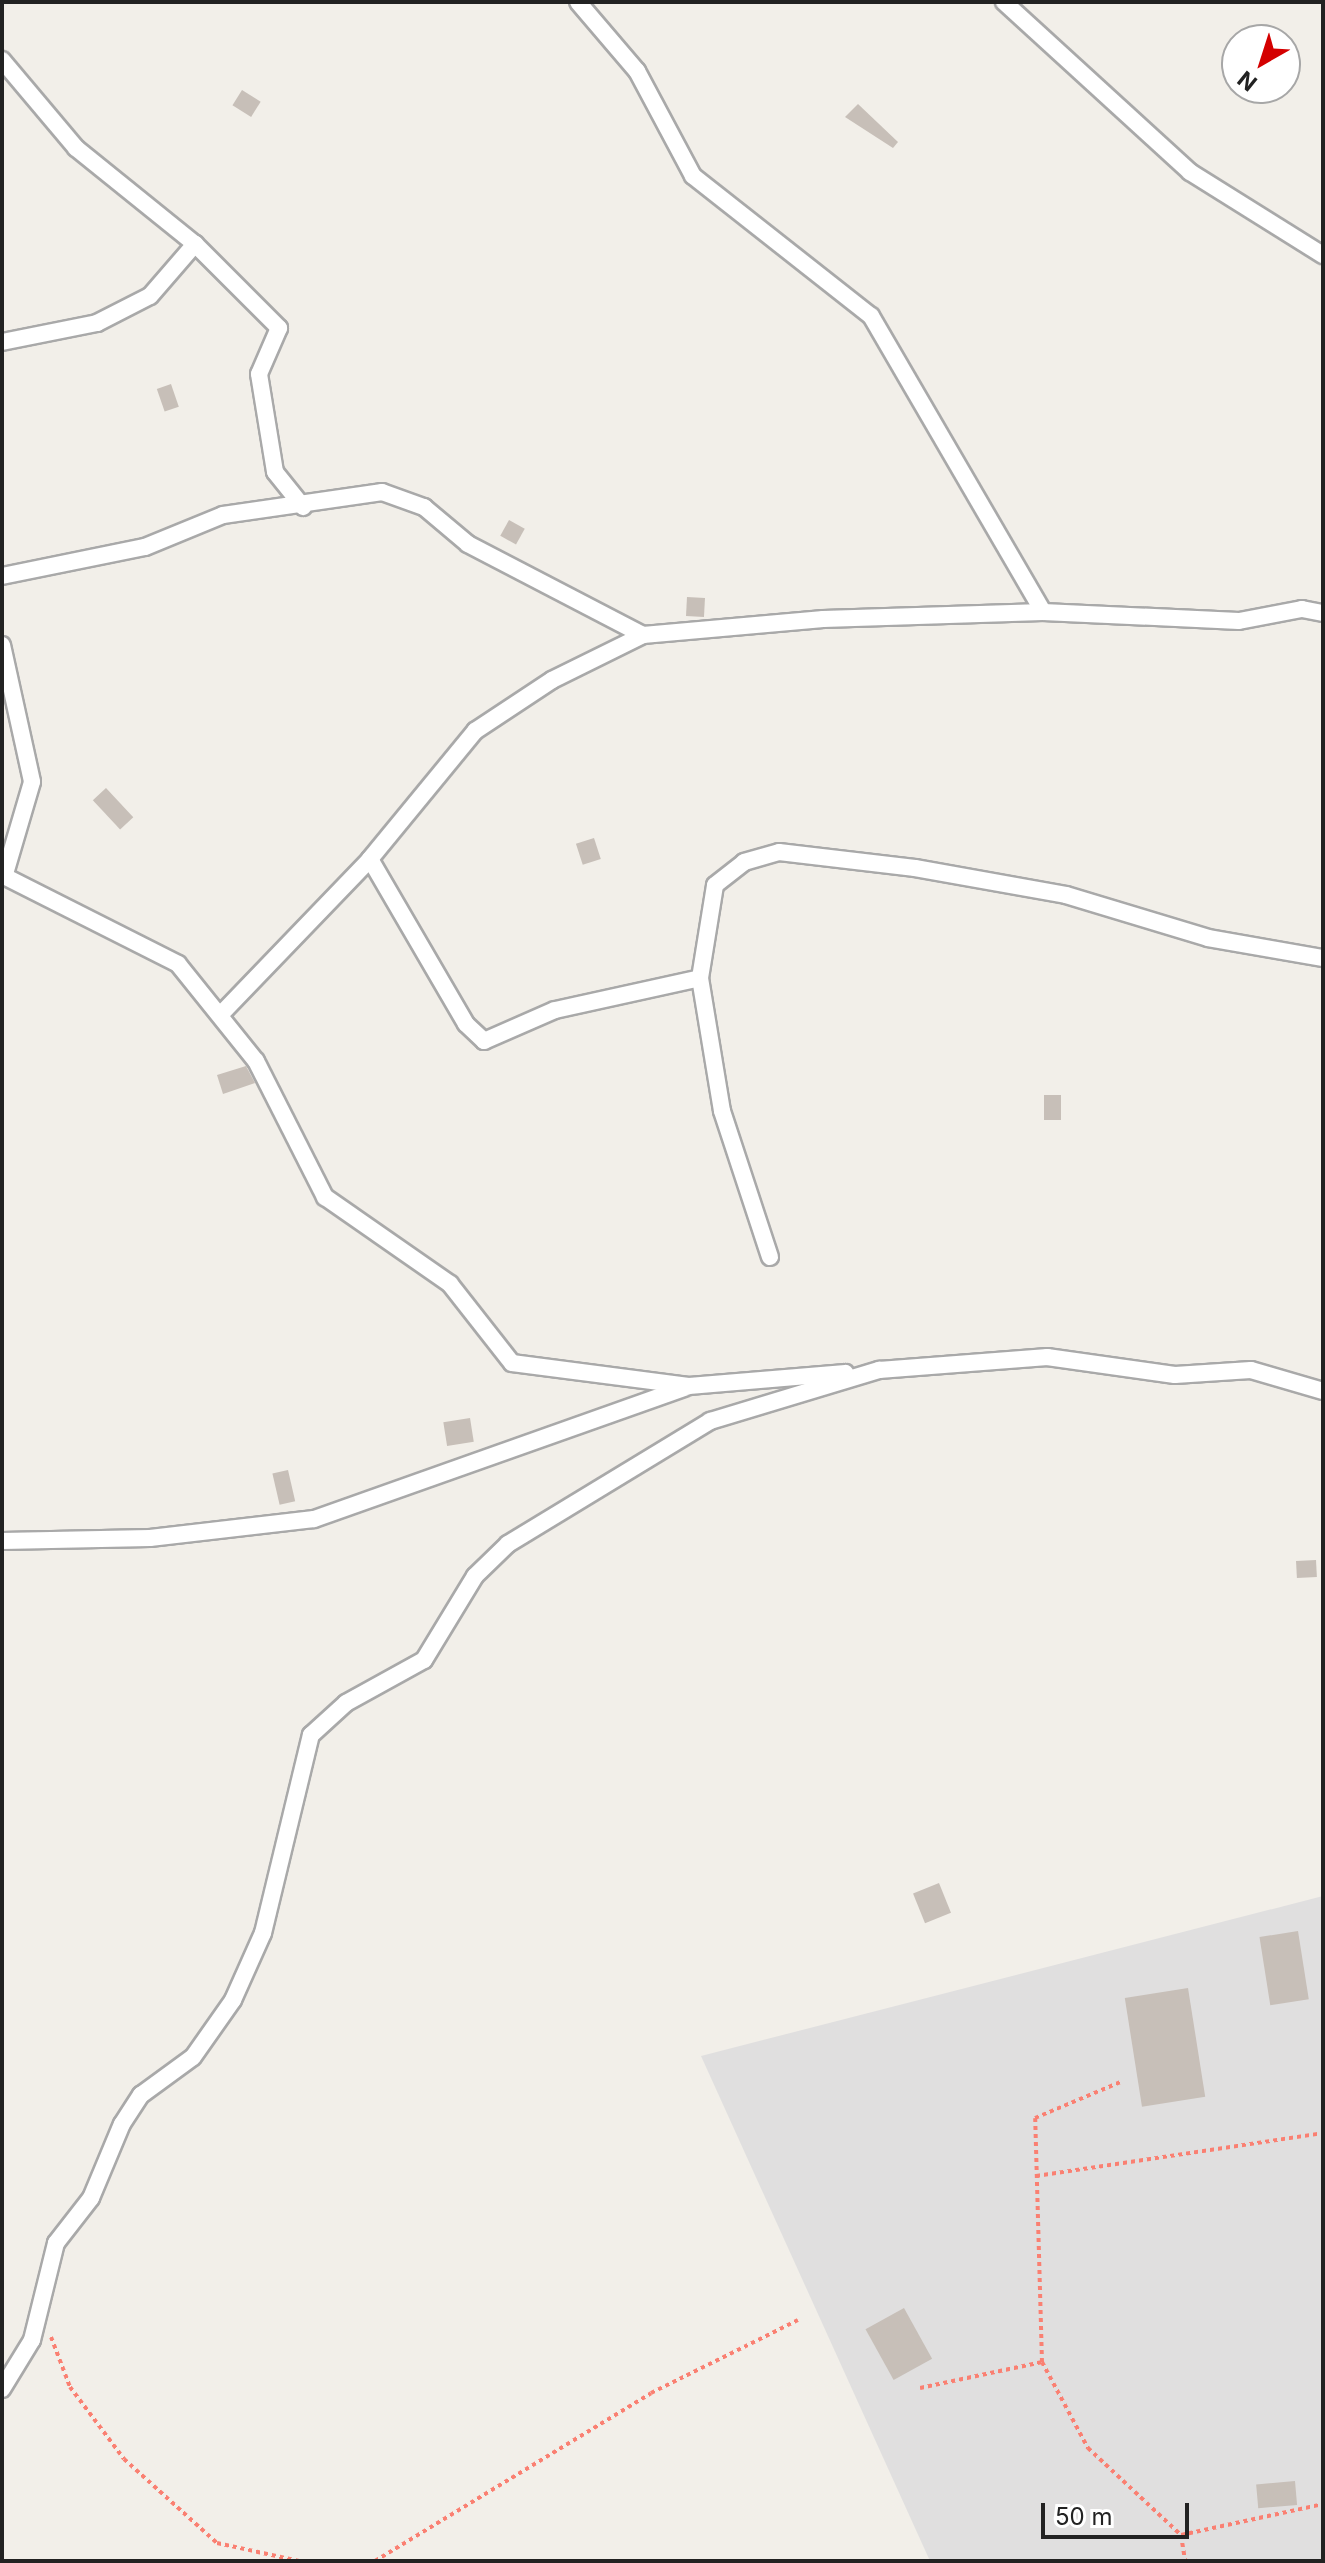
<!DOCTYPE html>
<style>
body{margin:0}
#map{position:relative;width:1325px;height:2563px;overflow:hidden;background:#f2efe9;font-family:Inter,sans-serif}
div>[style]{position:absolute}
.residential>*{inset:0;background:#e0dfdf}
.building>*{inset:0;background:#c7bfb8;transform-origin:0 0}
.path>*{height:4px;margin-top:-2px;transform-origin:0;background:repeating-linear-gradient(90deg,#fa8072 0 4px,transparent 0 8px)}
.roads{filter:drop-shadow(2px 0 #a9a9a9) drop-shadow(-2px 0 #a9a9a9) drop-shadow(0 2px #a9a9a9) drop-shadow(0 -2px #a9a9a9)}
.street>*{height:16px;margin:-8px;padding:0 8px;transform-origin:8px;border-radius:8px;background:#fff}
span{translate:-50% -50%;white-space:nowrap;text-align:center;line-height:1.15;-webkit-text-stroke:8px #fff;paint-order:stroke}
.frame{position:absolute;inset:0;border:4px solid #222;pointer-events:none}
.north{position:absolute;left:1221px;top:24px;width:80px;height:80px;box-sizing:border-box;background:#fff;border:2px solid #a7a7a7;border-radius:50%;rotate:219deg;font-size:22px;font-weight:700;line-height:32px;text-align:center;color:#222}
.north::after{content:'';display:block;margin:auto;width:28px;height:36px;background:#d40000;clip-path:polygon(50% 0,100% 100%,50% 72%,0 100%)}
.scale{position:absolute;left:1041px;top:2503px;width:148px;height:36px;box-sizing:border-box;border:4px solid #222;border-top:0;padding-left:10px;font-size:24px;line-height:28px;white-space:nowrap;color:#222;-webkit-text-stroke:6px #fff;paint-order:stroke}
</style>
<div id="map">
<div class="residential">
<i style="clip-path:polygon(1323px 1896px,1323px 2561px,930px 2561px,701px 2056px)"></i>
</div>
<div class="building">
<i style="left:242px;top:90px;width:22px;height:18px;rotate:32deg"></i>
<i style="clip-path:polygon(858px 104px,898px 142px,893px 148px,845px 117px)"></i>
<i style="left:171px;top:384px;width:24px;height:15px;rotate:71deg"></i>
<i style="left:509px;top:520px;width:18px;height:18px;rotate:29deg"></i>
<i style="left:687px;top:597px;width:18px;height:19px;rotate:3deg"></i>
<i style="left:106px;top:788px;width:40px;height:18px;rotate:47deg"></i>
<i style="left:594px;top:838px;width:22px;height:19px;rotate:72deg"></i>
<i style="clip-path:polygon(246px 1066px,255px 1083px,223px 1094px,217px 1075px)"></i>
<i style="left:1044px;top:1095px;width:17px;height:25px"></i>
<i style="left:470px;top:1418px;width:24px;height:27px;rotate:81deg"></i>
<i style="left:288px;top:1470px;width:32px;height:16px;rotate:77deg"></i>
<i style="left:1316px;top:1560px;width:17px;height:20px;rotate:87deg"></i>
<i style="left:939px;top:1883px;width:32px;height:28px;rotate:68deg"></i>
<i style="left:1298px;top:1931px;width:69px;height:39px;rotate:81deg"></i>
<i style="left:1188px;top:1988px;width:110px;height:64px;rotate:81deg"></i>
<i style="left:904px;top:2308px;width:58px;height:44px;rotate:61deg"></i>
<i style="left:1295px;top:2481px;width:24px;height:39px;rotate:85deg"></i>
</div>
<div class="path">
<i style="left:1036px;top:2176px;width:290px;rotate:-8.5deg"></i>
<i style="left:51px;top:2337px;width:53px;rotate:69.2deg"></i>
<i style="left:70px;top:2387px;width:90px;rotate:53.1deg"></i>
<i style="left:124px;top:2459px;width:125px;rotate:42.1deg"></i>
<i style="left:217px;top:2543px;width:84px;rotate:12.4deg"></i>
<i style="left:1042px;top:2362px;width:244px;rotate:-91.6deg"></i>
<i style="left:1035px;top:2118px;width:95px;rotate:-22.8deg"></i>
<i style="left:920px;top:2388px;width:125px;rotate:-12deg"></i>
<i style="left:1042px;top:2362px;width:98px;rotate:61.9deg"></i>
<i style="left:1088px;top:2448px;width:127px;rotate:43.1deg"></i>
<i style="left:1181px;top:2535px;width:26px;rotate:81deg"></i>
<i style="left:1181px;top:2535px;width:145px;rotate:-12.3deg"></i>
<i style="left:375px;top:2561px;width:323px;rotate:-31.3deg"></i>
<i style="left:651px;top:2393px;width:164px;rotate:-26.4deg"></i>
</div>
<div class="roads">
<div class="street">
<i style="left:578px;top:2px;width:91px;rotate:49.5deg"></i>
<i style="left:637px;top:71px;width:119px;rotate:61.9deg"></i>
<i style="left:693px;top:176px;width:226px;rotate:38.2deg"></i>
<i style="left:871px;top:316px;width:342px;rotate:59.8deg"></i>
<i style="left:1004px;top:2px;width:252px;rotate:42.4deg"></i>
<i style="left:1190px;top:172px;width:157px;rotate:32deg"></i>
<i style="left:2px;top:60px;width:115px;rotate:49.9deg"></i>
<i style="left:76px;top:148px;width:153px;rotate:38.9deg"></i>
<i style="left:195px;top:244px;width:119px;rotate:45deg"></i>
<i style="left:279px;top:328px;width:50px;rotate:113.5deg"></i>
<i style="left:259px;top:374px;width:99px;rotate:80.7deg"></i>
<i style="left:275px;top:472px;width:45px;rotate:51.3deg"></i>
<i style="left:2px;top:342px;width:97px;rotate:-11.3deg"></i>
<i style="left:97px;top:323px;width:59px;rotate:-27deg"></i>
<i style="left:150px;top:296px;width:69px;rotate:-49.1deg"></i>
<i style="left:2px;top:576px;width:146px;rotate:-11.5deg"></i>
<i style="left:145px;top:547px;width:84px;rotate:-22.3deg"></i>
<i style="left:223px;top:515px;width:161px;rotate:-8.2deg"></i>
<i style="left:382px;top:492px;width:45px;rotate:19.7deg"></i>
<i style="left:424px;top:507px;width:57px;rotate:40.1deg"></i>
<i style="left:468px;top:544px;width:197px;rotate:27.5deg"></i>
<i style="left:643px;top:635px;width:181px;rotate:-5.1deg"></i>
<i style="left:823px;top:619px;width:220px;rotate:-1.8deg"></i>
<i style="left:1043px;top:612px;width:196px;rotate:2.6deg"></i>
<i style="left:1239px;top:621px;width:64px;rotate:-10.8deg"></i>
<i style="left:1302px;top:609px;width:21px;rotate:11deg"></i>
<i style="left:2px;top:645px;width:140px;rotate:77.6deg"></i>
<i style="left:32px;top:782px;width:99px;rotate:106.4deg"></i>
<i style="left:370px;top:859px;width:191px;rotate:59.8deg"></i>
<i style="left:466px;top:1024px;width:25px;rotate:43deg"></i>
<i style="left:484px;top:1041px;width:77px;rotate:-23.6deg"></i>
<i style="left:555px;top:1010px;width:148px;rotate:-12.4deg"></i>
<i style="left:2px;top:875px;width:197px;rotate:26.8deg"></i>
<i style="left:178px;top:964px;width:124px;rotate:51.2deg"></i>
<i style="left:256px;top:1061px;width:153px;rotate:63.1deg"></i>
<i style="left:325px;top:1197px;width:152px;rotate:34.8deg"></i>
<i style="left:450px;top:1284px;width:100px;rotate:51.9deg"></i>
<i style="left:512px;top:1363px;width:178px;rotate:7.4deg"></i>
<i style="left:689px;top:1386px;width:157px;rotate:-4.8deg"></i>
<i style="left:223px;top:1012px;width:212px;rotate:-46.1deg"></i>
<i style="left:370px;top:859px;width:166px;rotate:-50.6deg"></i>
<i style="left:475px;top:731px;width:92px;rotate:-33.5deg"></i>
<i style="left:552px;top:680px;width:102px;rotate:-26.3deg"></i>
<i style="left:770px;top:1257px;width:154px;rotate:-108.2deg"></i>
<i style="left:722px;top:1111px;width:135px;rotate:-99.4deg"></i>
<i style="left:700px;top:978px;width:94px;rotate:-80.8deg"></i>
<i style="left:715px;top:885px;width:37px;rotate:-38deg"></i>
<i style="left:744px;top:862px;width:36px;rotate:-16deg"></i>
<i style="left:779px;top:852px;width:137px;rotate:6.7deg"></i>
<i style="left:915px;top:868px;width:153px;rotate:10.1deg"></i>
<i style="left:1066px;top:895px;width:148px;rotate:16.8deg"></i>
<i style="left:1208px;top:938px;width:117px;rotate:9.9deg"></i>
<i style="left:2px;top:1541px;width:148px;rotate:-1.2deg"></i>
<i style="left:150px;top:1538px;width:165px;rotate:-6.6deg"></i>
<i style="left:314px;top:1519px;width:393px;rotate:-19.5deg"></i>
<i style="left:2px;top:2389px;width:57px;rotate:-58.5deg"></i>
<i style="left:32px;top:2340px;width:100px;rotate:-76.1deg"></i>
<i style="left:56px;top:2243px;width:57px;rotate:-52.1deg"></i>
<i style="left:91px;top:2198px;width:80px;rotate:-67.3deg"></i>
<i style="left:122px;top:2124px;width:35px;rotate:-57deg"></i>
<i style="left:141px;top:2095px;width:64px;rotate:-36.2deg"></i>
<i style="left:193px;top:2057px;width:70px;rotate:-54.9deg"></i>
<i style="left:233px;top:2000px;width:73px;rotate:-65.9deg"></i>
<i style="left:263px;top:1933px;width:204px;rotate:-76.4deg"></i>
<i style="left:311px;top:1735px;width:47px;rotate:-42.4deg"></i>
<i style="left:346px;top:1703px;width:89px;rotate:-28.9deg"></i>
<i style="left:424px;top:1660px;width:98px;rotate:-58.7deg"></i>
<i style="left:475px;top:1576px;width:46px;rotate:-44.1deg"></i>
<i style="left:508px;top:1544px;width:237px;rotate:-31.3deg"></i>
<i style="left:710px;top:1421px;width:177px;rotate:-16.8deg"></i>
<i style="left:879px;top:1370px;width:169px;rotate:-4.4deg"></i>
<i style="left:1047px;top:1357px;width:129px;rotate:8deg"></i>
<i style="left:1175px;top:1375px;width:76px;rotate:-3.8deg"></i>
<i style="left:1251px;top:1370px;width:75px;rotate:16.3deg"></i>
</div>
</div>
<div class="frame"></div>
<div class="north">N</div>
<div class="scale">50 m</div>
</div>
